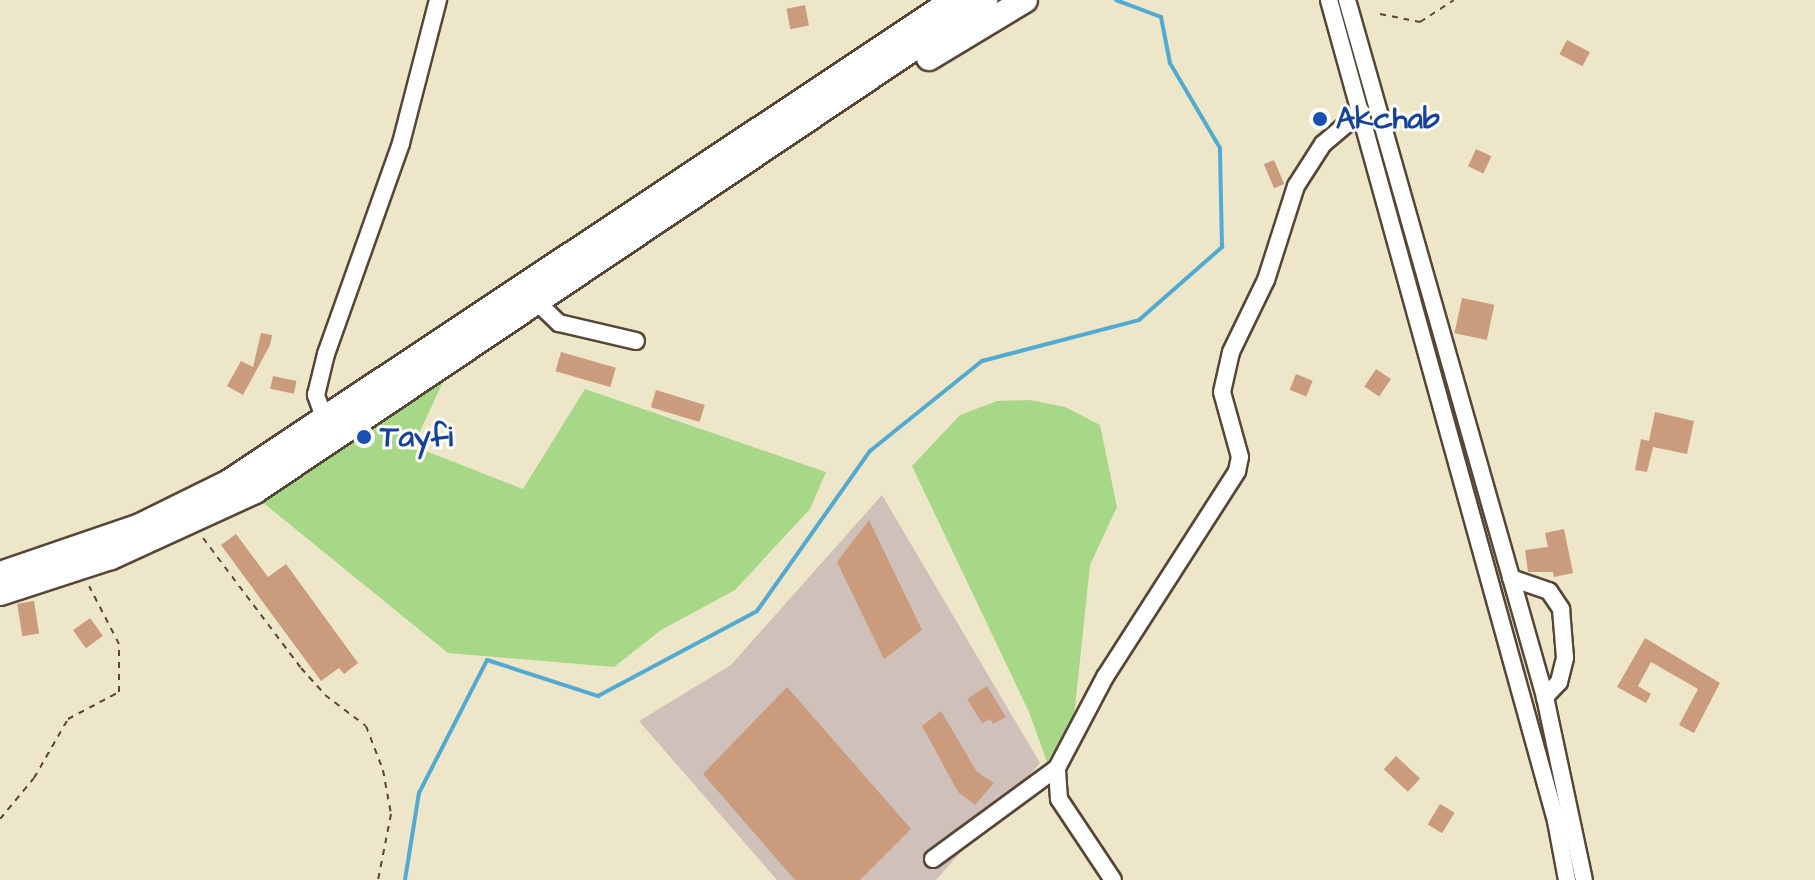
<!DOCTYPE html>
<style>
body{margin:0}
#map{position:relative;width:1815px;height:880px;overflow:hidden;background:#eee6c9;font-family:"Architects Daughter",sans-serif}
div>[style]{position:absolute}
.industrial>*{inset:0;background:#cfc0ba}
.green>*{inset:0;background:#a6d887}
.stream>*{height:4px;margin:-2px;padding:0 2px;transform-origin:2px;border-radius:2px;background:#53aad0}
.building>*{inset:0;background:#ca9c7d;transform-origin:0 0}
.path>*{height:2px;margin-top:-1px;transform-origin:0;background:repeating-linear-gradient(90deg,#564638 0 6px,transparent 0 12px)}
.roads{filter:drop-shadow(2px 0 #564638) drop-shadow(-2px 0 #564638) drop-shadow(0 2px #564638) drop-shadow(0 -2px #564638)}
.minor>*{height:16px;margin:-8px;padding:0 8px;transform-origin:8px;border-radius:8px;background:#fff}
.highway>*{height:24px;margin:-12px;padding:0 12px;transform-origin:12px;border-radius:12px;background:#fff}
.dots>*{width:22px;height:22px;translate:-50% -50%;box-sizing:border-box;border:4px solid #fdfcf7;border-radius:50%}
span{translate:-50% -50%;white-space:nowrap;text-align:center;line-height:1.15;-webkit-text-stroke:6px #fdfcf7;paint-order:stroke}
.transit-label{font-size:30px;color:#164399;font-weight:700}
.left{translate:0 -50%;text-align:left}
</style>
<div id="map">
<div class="industrial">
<i style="clip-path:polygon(882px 495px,1040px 763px,936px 880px,777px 880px,639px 721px,731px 665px)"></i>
</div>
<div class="green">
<i style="clip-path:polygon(444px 380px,413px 446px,523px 489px,585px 389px,826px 472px,810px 509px,735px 590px,661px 630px,614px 667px,448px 653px,261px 501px)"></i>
<i style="clip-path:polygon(1030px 400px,1065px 407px,1100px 425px,1117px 507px,1090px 565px,1074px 717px,1047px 762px,1029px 712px,912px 466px,960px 415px,997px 401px)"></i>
</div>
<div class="stream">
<i style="left:405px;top:880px;width:88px;rotate:-80.9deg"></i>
<i style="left:419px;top:793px;width:149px;rotate:-62.9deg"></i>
<i style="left:487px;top:660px;width:117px;rotate:18deg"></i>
<i style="left:598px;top:696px;width:180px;rotate:-28.1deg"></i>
<i style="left:757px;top:611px;width:196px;rotate:-54.8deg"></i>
<i style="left:870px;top:451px;width:144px;rotate:-38.8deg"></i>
<i style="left:982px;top:361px;width:162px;rotate:-14.6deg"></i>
<i style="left:1139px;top:320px;width:111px;rotate:-41.3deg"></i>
<i style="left:1222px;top:247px;width:99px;rotate:-91.2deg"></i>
<i style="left:1220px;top:148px;width:99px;rotate:-120.5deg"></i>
<i style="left:1170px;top:63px;width:47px;rotate:-101.1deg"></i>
<i style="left:1161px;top:17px;width:48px;rotate:-159.3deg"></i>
</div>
<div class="building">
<i style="left:805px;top:5px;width:21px;height:19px;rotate:79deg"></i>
<i style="left:1567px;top:40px;width:26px;height:16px;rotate:28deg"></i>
<i style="left:1476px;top:149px;width:17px;height:19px;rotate:25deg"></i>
<i style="left:1274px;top:160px;width:26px;height:11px;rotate:67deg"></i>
<i style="left:1462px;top:298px;width:33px;height:36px;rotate:12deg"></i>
<i style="clip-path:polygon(261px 333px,272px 335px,270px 345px,243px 395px,227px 386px,241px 361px,253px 367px)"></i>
<i style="left:561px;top:352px;width:57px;height:20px;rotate:16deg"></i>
<i style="left:1376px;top:369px;width:18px;height:21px;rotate:34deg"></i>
<i style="left:1296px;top:374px;width:18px;height:17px;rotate:22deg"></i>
<i style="left:273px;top:376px;width:24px;height:13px;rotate:12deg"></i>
<i style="left:656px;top:390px;width:51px;height:18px;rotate:17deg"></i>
<i style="clip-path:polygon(1655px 412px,1694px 421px,1687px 454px,1653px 447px,1647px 472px,1635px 470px,1641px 439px,1649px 441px)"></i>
<i style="clip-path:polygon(869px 520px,922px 630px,884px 659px,837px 562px)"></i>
<i style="clip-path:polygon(1564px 529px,1573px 573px,1554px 577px,1553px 572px,1528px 572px,1525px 550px,1548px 547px,1545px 533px)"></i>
<i style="clip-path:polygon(236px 534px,268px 577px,286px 564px,358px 663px,344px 674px,339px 668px,321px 681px,221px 545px)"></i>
<i style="left:34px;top:601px;width:33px;height:17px;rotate:81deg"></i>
<i style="left:90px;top:618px;width:22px;height:21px;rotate:54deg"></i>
<i style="clip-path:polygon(1645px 638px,1720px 683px,1694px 733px,1679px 725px,1698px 689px,1651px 662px,1638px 686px,1651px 694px,1646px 703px,1617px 687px)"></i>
<i style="clip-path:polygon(987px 686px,1006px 717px,993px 724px,990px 719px,982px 723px,967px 699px)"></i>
<i style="clip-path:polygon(787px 687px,911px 829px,860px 880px,795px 880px,703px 774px)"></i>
<i style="clip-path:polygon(941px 711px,977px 772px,994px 783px,975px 805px,958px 792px,922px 726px)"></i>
<i style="left:1396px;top:756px;width:33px;height:18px;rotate:43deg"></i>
<i style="left:1440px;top:804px;width:17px;height:24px;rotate:31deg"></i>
</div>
<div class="path">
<i style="left:1380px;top:14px;width:41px;rotate:11.3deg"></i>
<i style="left:1420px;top:22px;width:40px;rotate:-32.9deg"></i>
<i style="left:203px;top:538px;width:163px;rotate:53deg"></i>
<i style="left:301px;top:668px;width:36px;rotate:48deg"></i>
<i style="left:325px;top:695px;width:51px;rotate:37.1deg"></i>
<i style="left:366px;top:726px;width:47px;rotate:68.9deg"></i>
<i style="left:383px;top:770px;width:45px;rotate:79.7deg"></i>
<i style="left:391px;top:814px;width:67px;rotate:101.1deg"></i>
<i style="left:0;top:819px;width:53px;rotate:-50.3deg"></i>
<i style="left:34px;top:778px;width:68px;rotate:-60deg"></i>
<i style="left:68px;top:719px;width:58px;rotate:-27.9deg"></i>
<i style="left:119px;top:692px;width:48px;rotate:-90deg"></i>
<i style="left:119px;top:644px;width:65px;rotate:-117.3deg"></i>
</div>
<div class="roads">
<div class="minor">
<i style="left:1329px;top:0;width:852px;rotate:74.54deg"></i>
<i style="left:1556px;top:821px;width:60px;rotate:79.4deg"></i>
<i style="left:1347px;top:0;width:725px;rotate:74.14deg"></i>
<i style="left:1545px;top:697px;width:187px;rotate:78deg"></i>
<i style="left:536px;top:301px;width:32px;rotate:44deg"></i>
<i style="left:559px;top:323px;width:79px;rotate:13.2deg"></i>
<i style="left:325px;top:420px;width:27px;rotate:-110deg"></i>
<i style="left:316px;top:395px;width:42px;rotate:-76.3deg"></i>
<i style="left:326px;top:354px;width:224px;rotate:-70.4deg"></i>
<i style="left:401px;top:143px;width:148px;rotate:-75.5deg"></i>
<i style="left:1511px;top:578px;width:40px;rotate:18.9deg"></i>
<i style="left:1549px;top:591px;width:22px;rotate:56deg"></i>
<i style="left:1561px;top:609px;width:49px;rotate:85.3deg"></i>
<i style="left:1565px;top:658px;width:25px;rotate:104deg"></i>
<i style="left:1559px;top:682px;width:21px;rotate:133deg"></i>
<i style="left:933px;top:859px;width:154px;rotate:-36.3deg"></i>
<i style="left:1113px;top:880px;width:97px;rotate:-123.7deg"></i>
<i style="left:1059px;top:799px;width:31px;rotate:-94deg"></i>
<i style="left:1057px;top:768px;width:103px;rotate:-62.2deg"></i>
<i style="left:1105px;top:677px;width:245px;rotate:-57.3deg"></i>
<i style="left:1237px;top:471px;width:14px;rotate:-78deg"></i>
<i style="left:1240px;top:457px;width:67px;rotate:-105.5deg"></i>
<i style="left:1222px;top:392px;width:41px;rotate:-77.3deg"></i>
<i style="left:1231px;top:352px;width:80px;rotate:-64.1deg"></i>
<i style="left:1266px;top:280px;width:99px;rotate:-72.3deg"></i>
<i style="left:1296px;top:186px;width:50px;rotate:-57.3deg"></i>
<i style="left:1323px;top:144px;width:50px;rotate:-40.1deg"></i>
</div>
<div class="highway">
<i style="left:929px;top:58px;width:112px;rotate:-31.1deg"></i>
<i style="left:0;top:574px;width:148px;rotate:-18.9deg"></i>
<i style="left:140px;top:526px;width:99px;rotate:-26.3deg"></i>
<i style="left:229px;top:482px;width:871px;rotate:-33.62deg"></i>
<i style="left:0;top:593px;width:117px;rotate:-18deg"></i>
<i style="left:111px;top:557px;width:158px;rotate:-24.6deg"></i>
<i style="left:255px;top:491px;width:880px;rotate:-33.92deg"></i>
</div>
</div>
<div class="dots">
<i style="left:1320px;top:119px;background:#1a4fb4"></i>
<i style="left:364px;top:437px;background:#1a4fb4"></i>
</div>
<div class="transit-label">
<span class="left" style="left:1336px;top:119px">Akchab</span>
<span class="left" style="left:380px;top:437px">Tayfi</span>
</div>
</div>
